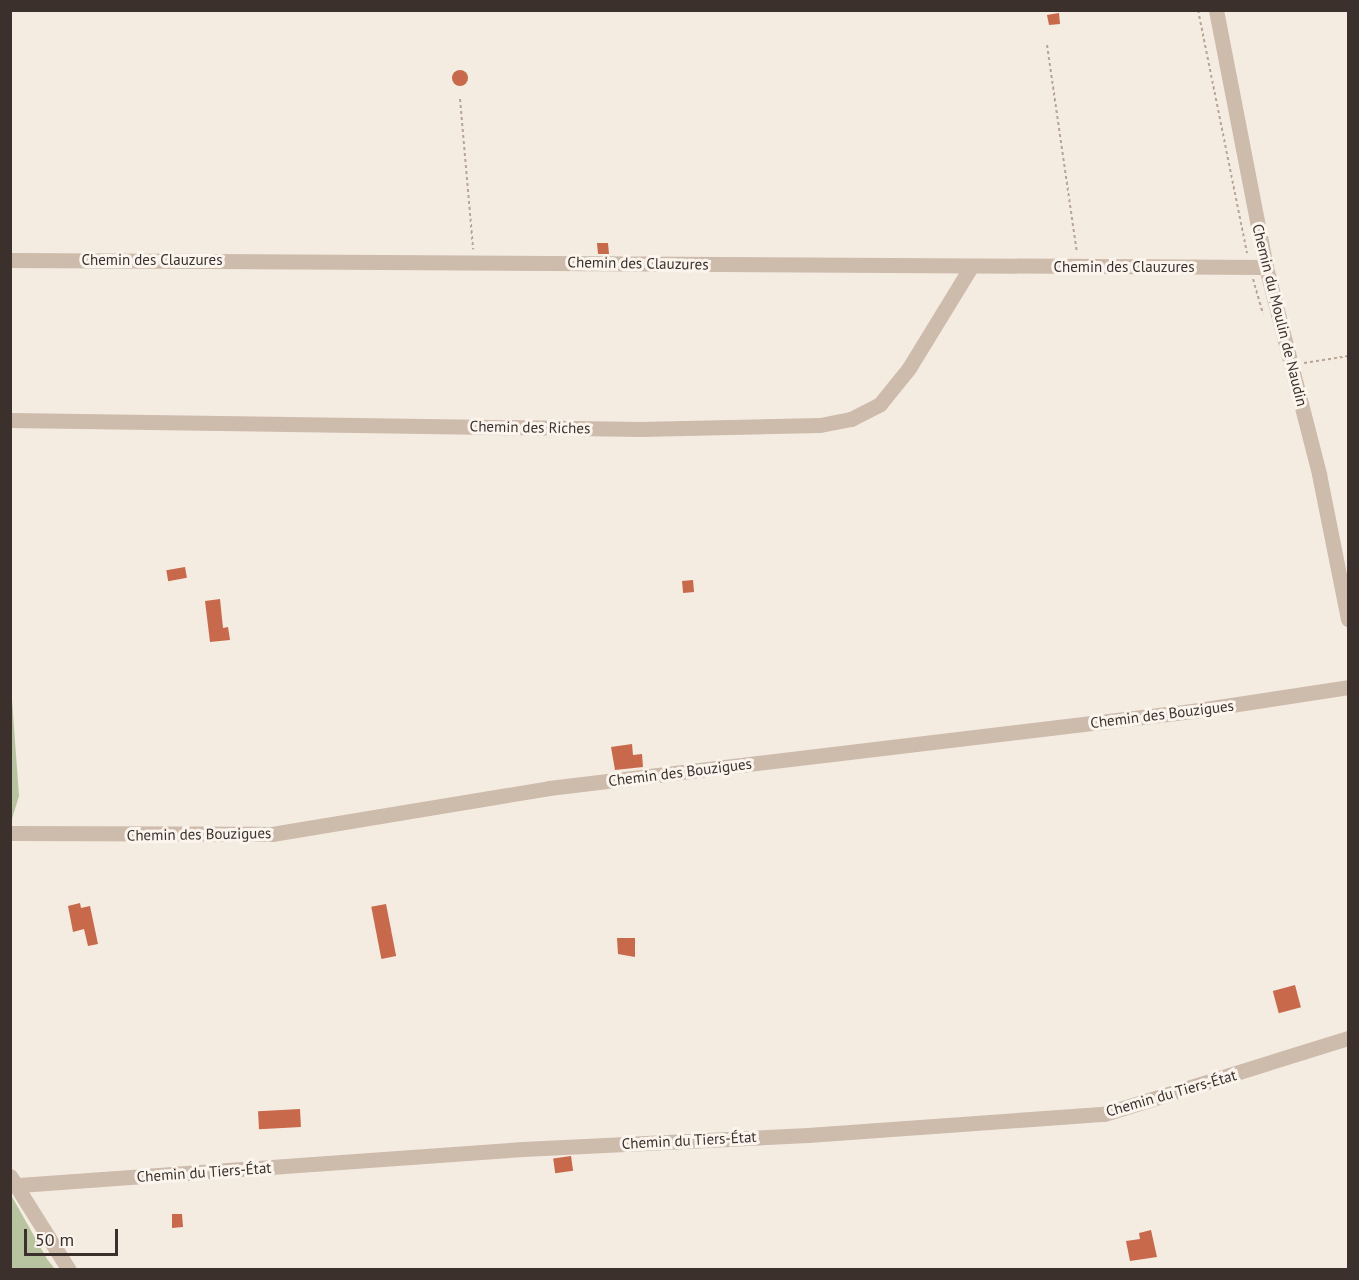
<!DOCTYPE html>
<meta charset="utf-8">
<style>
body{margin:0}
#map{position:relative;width:1359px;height:1280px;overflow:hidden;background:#f4ebe1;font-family:"PT Sans",sans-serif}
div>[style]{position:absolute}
.green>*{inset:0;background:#b8c4a0}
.building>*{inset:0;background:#c8694b;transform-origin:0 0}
.round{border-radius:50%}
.path>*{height:2px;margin-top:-1px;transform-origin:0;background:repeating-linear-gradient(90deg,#b9a596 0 3px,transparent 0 6px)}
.minor>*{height:15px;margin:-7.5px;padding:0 7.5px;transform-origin:7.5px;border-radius:7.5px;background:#cdbbac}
span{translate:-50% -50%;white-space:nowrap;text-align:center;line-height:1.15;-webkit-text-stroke:6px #fbf5ee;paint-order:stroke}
.street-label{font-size:15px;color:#3b302b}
.frame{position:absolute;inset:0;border:12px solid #3b302b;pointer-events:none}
.scale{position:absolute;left:24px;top:1229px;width:94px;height:27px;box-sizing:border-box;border:3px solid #3b302b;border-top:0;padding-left:8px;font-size:18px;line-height:21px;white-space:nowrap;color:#3b302b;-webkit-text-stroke:4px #fbf5ee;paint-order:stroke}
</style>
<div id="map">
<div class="green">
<i style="clip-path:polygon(10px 672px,19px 796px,11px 822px,10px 822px)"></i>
<i style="clip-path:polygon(11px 1195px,47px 1259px,55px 1269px,11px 1269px)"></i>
</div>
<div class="building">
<i style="clip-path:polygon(1059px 13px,1060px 24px,1049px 25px,1047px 15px)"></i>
<i class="round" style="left:452px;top:70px;width:16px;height:16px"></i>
<i style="clip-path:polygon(597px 243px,608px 243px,609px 254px,598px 254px)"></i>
<i style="left:185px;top:567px;width:11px;height:19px;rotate:80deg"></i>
<i style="left:693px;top:580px;width:12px;height:11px;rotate:85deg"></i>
<i style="clip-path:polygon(220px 599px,223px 628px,228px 627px,230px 640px,210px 642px,205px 601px)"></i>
<i style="clip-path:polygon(632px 744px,633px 755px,642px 754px,643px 767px,615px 770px,611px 747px)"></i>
<i style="clip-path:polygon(80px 903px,81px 908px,90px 906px,98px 944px,88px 946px,84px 929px,73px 932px,68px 906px)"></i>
<i style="left:386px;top:904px;width:53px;height:15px;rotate:79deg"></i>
<i style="clip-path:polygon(617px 938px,635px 938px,635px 957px,618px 954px)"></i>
<i style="left:1295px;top:985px;width:23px;height:23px;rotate:75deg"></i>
<i style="left:300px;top:1109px;width:18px;height:42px;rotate:87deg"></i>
<i style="left:571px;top:1156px;width:15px;height:18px;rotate:82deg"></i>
<i style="clip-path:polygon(172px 1214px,182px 1214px,183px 1227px,172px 1228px)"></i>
<i style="clip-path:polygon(1151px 1230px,1157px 1257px,1130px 1261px,1126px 1241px,1140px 1239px,1139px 1233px)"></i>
</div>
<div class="path">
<i style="left:1198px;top:10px;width:248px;rotate:78.6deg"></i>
<i style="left:1047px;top:45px;width:210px;rotate:81.8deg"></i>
<i style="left:460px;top:99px;width:151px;rotate:85deg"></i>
<i style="left:1253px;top:279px;width:36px;rotate:74deg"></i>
<i style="left:1304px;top:363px;width:45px;rotate:-9deg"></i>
</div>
<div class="minor">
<i style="left:1216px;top:10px;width:262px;rotate:79deg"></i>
<i style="left:1266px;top:267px;width:214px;rotate:75.6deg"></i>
<i style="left:1319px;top:474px;width:148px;rotate:78.7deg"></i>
<i style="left:10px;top:260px;width:1256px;rotate:0.32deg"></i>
<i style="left:10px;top:420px;width:630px;rotate:0.82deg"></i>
<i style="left:640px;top:429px;width:180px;rotate:-1.3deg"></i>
<i style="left:820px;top:425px;width:32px;rotate:-11deg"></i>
<i style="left:851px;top:419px;width:33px;rotate:-27deg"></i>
<i style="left:880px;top:404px;width:46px;rotate:-51.1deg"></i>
<i style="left:909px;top:368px;width:119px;rotate:-58.5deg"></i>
<i style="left:10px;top:833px;width:262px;rotate:0.2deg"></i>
<i style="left:272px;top:834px;width:281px;rotate:-9.4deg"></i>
<i style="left:549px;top:788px;width:648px;rotate:-6.83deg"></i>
<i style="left:1192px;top:711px;width:158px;rotate:-8.7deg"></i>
<i style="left:10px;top:1176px;width:111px;rotate:57.9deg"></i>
<i style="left:19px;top:1185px;width:505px;rotate:-4.09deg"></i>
<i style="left:523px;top:1149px;width:285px;rotate:-2.8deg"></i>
<i style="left:808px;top:1135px;width:297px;rotate:-4.1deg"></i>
<i style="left:1104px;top:1114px;width:256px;rotate:-17.3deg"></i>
</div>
<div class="street-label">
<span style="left:152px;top:260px">Chemin des Clauzures</span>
<span style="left:638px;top:263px;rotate:1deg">Chemin des Clauzures</span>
<span style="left:1124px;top:267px">Chemin des Clauzures</span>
<span style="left:1280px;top:315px;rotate:76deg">Chemin du Moulin de Naudin</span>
<span style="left:530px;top:427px;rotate:1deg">Chemin des Riches</span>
<span style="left:1162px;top:714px;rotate:-7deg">Chemin des Bouzigues</span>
<span style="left:680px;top:772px;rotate:-7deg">Chemin des Bouzigues</span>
<span style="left:199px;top:834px;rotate:-1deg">Chemin des Bouzigues</span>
<span style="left:1171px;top:1093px;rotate:-16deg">Chemin du Tiers-État</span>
<span style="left:689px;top:1140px;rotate:-3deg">Chemin du Tiers-État</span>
<span style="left:204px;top:1172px;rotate:-4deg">Chemin du Tiers-État</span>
</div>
<div class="frame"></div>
<div class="scale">50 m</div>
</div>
